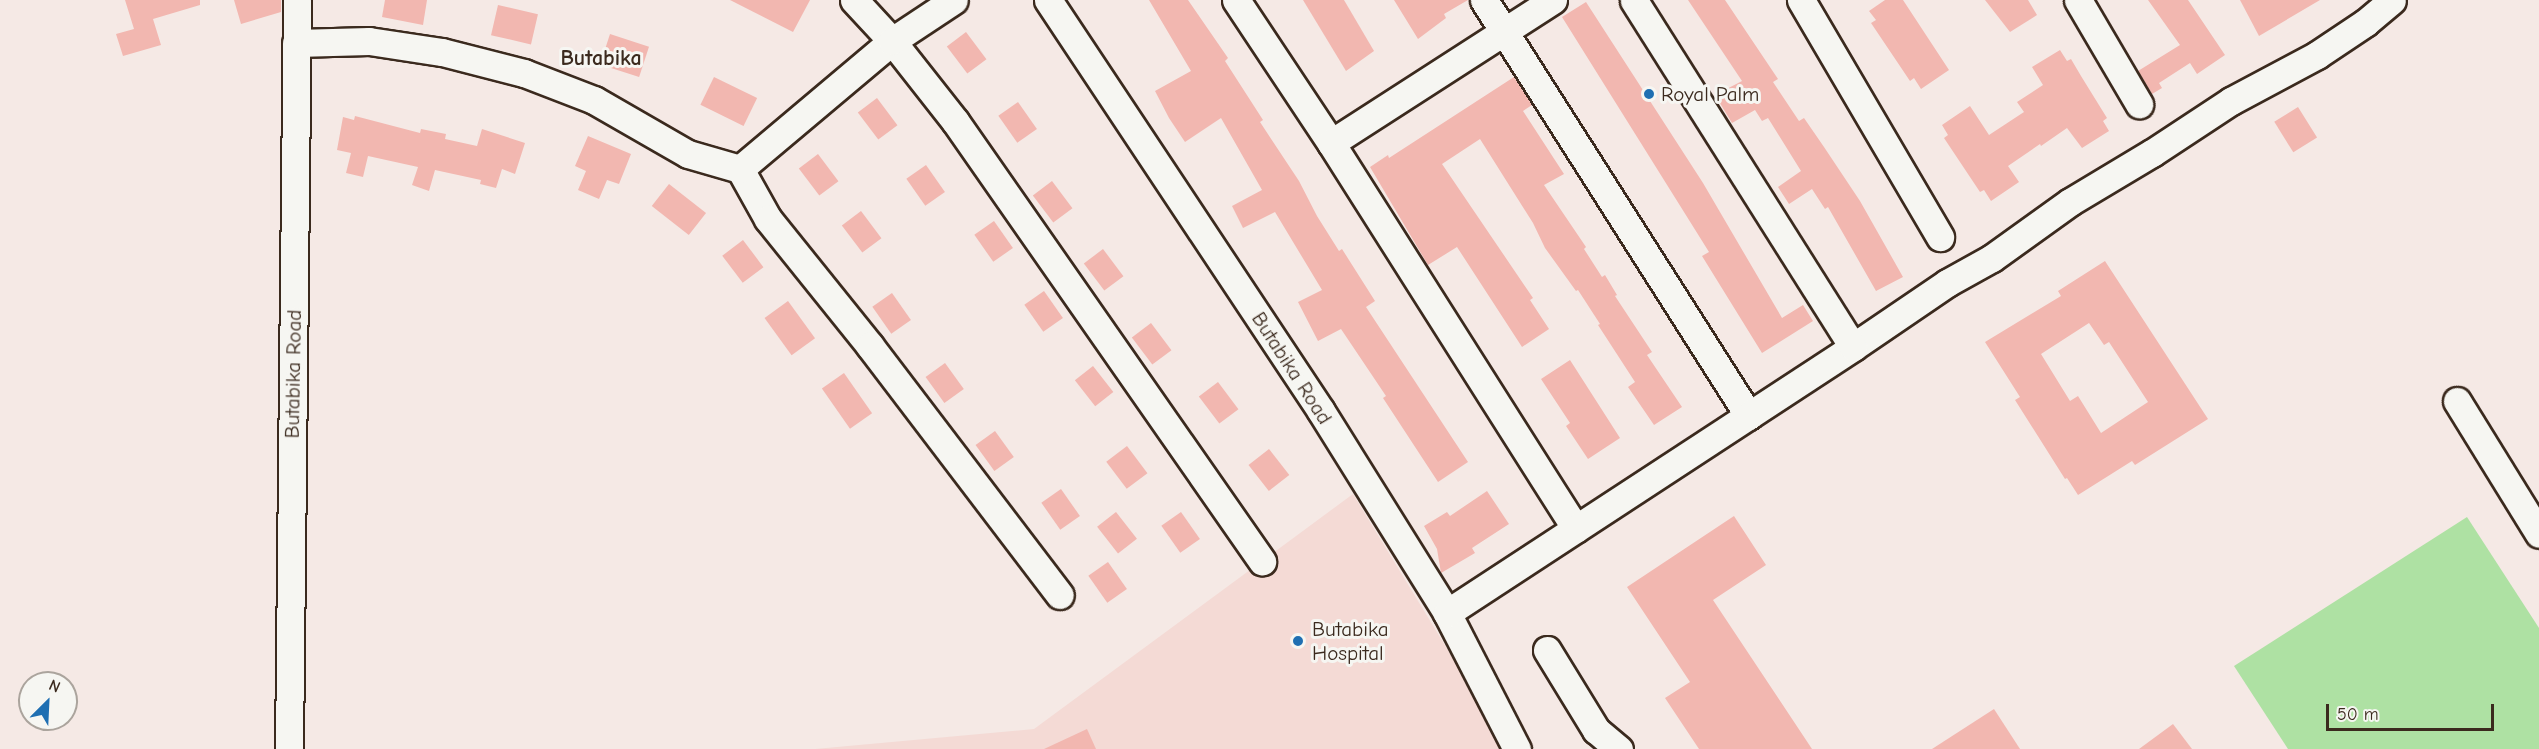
<!DOCTYPE html>
<style>
body{margin:0}
#map{position:relative;width:2539px;height:749px;overflow:hidden;background:#f5e9e5;font-family:"Comic Neue",sans-serif}
div>[style]{position:absolute}
.built>*{inset:0;background:#f4dad5}
.green>*{inset:0;background:#aee1a3}
.building>*{inset:0;background:#f2b7b0;transform-origin:0 0}
.roads{filter:drop-shadow(2px 0 #3b2a1e) drop-shadow(-2px 0 #3b2a1e) drop-shadow(0 2px #3b2a1e) drop-shadow(0 -2px #3b2a1e)}
.minor>*{height:27px;margin:-13.5px;padding:0 13.5px;transform-origin:13.5px;border-radius:13.5px;background:#f6f6f2}
.dots>*{width:16px;height:16px;translate:-50% -50%;box-sizing:border-box;border:3px solid #f6f6f2;border-radius:50%}
span{translate:-50% -50%;white-space:nowrap;text-align:center;line-height:1.15;-webkit-text-stroke:6px #f6f6f2;paint-order:stroke}
.poi-label{font-size:21px;color:#3b2a1e}
.left{translate:0 -50%;text-align:left}
.street-label{font-size:21px;color:#3b2a1e}
.neighbourhood-label{font-size:22px;color:#3b2a1e;font-weight:700}
.north{position:absolute;left:18px;top:671px;width:60px;height:60px;box-sizing:border-box;background:#f6f6f2;border:2px solid #aba49d;border-radius:50%;rotate:24deg;font-size:16px;font-weight:700;line-height:24px;text-align:center;color:#3b2a1e}
.north::after{content:'';display:block;margin:auto;width:21px;height:27px;background:#1f6fb2;clip-path:polygon(50% 0,100% 100%,50% 72%,0 100%)}
.scale{position:absolute;left:2326px;top:704px;width:168px;height:27px;box-sizing:border-box;border:3px solid #3b2a1e;border-top:0;padding-left:8px;font-size:18px;line-height:21px;white-space:nowrap;color:#3b2a1e;-webkit-text-stroke:4px #f6f6f2;paint-order:stroke}
</style>
<div id="map">
<div class="built">
<i style="clip-path:polygon(1353px 494px,1491px 721px,1503px 749px,815px 749px,1034px 729px)"></i>
</div>
<div class="green">
<i style="clip-path:polygon(2467px 517px,2539px 628px,2539px 749px,2288px 749px,2234px 666px)"></i>
</div>
<div class="building">
<i style="clip-path:polygon(125px 0,200px 0,200px 5px,153px 19px,161px 45px,123px 56px,116px 34px,134px 29px)"></i>
<i style="clip-path:polygon(234px 0,281px 0,281px 12px,241px 24px)"></i>
<i style="clip-path:polygon(385px 0,427px 0,423px 25px,382px 17px)"></i>
<i style="clip-path:polygon(730px 0,810px 0,793px 32px)"></i>
<i style="clip-path:polygon(1149px 0,1188px 0,1228px 58px,1225px 61px,1263px 120px,1260px 122px,1299px 181px,1317px 216px,1339px 251px,1342px 249px,1375px 301px,1366px 307px,1468px 462px,1438px 482px,1383px 398px,1386px 396px,1341px 329px,1318px 341px,1298px 302px,1322px 290px,1275px 212px,1243px 228px,1232px 206px,1262px 190px,1221px 118px,1185px 142px,1169px 118px,1155px 91px,1191px 71px)"></i>
<i style="clip-path:polygon(1303px 0,1344px 0,1374px 51px,1346px 71px)"></i>
<i style="clip-path:polygon(1394px 0,1468px 0,1444px 14px,1446px 18px,1418px 39px)"></i>
<i style="clip-path:polygon(1688px 0,1725px 0,1778px 79px,1773px 82px,1799px 121px,1804px 118px,1824px 147px,1860px 201px,1903px 277px,1876px 291px,1828px 207px,1825px 209px,1812px 189px,1789px 204px,1778px 187px,1801px 171px,1768px 118px,1762px 121px,1755px 110px,1732px 123px,1715px 95px,1742px 81px)"></i>
<i style="clip-path:polygon(1885px 0,1903px 0,1949px 70px,1921px 89px,1914px 78px,1910px 81px,1871px 23px,1876px 20px,1869px 11px)"></i>
<i style="clip-path:polygon(1985px 0,2028px 0,2037px 15px,2010px 32px)"></i>
<i style="clip-path:polygon(2148px 0,2188px 0,2225px 55px,2197px 74px,2190px 63px,2159px 83px,2162px 88px,2152px 94px,2138px 71px,2180px 45px)"></i>
<i style="clip-path:polygon(2240px 0,2320px 0,2259px 36px)"></i>
<i style="clip-path:polygon(1586px 2px,1703px 183px,1782px 318px,1803px 305px,1813px 321px,1762px 353px,1702px 256px,1709px 252px,1562px 17px)"></i>
<i style="left:498px;top:5px;width:41px;height:31px;rotate:13deg"></i>
<i style="left:966px;top:32px;width:34px;height:24px;rotate:53deg"></i>
<i style="left:610px;top:34px;width:41px;height:32px;rotate:18deg"></i>
<i style="clip-path:polygon(2060px 50px,2067px 61px,2071px 59px,2081px 76px,2107px 118px,2103px 121px,2109px 131px,2082px 148px,2067px 128px,2041px 146px,2040px 144px,2008px 166px,2019px 182px,1991px 201px,1984px 190px,1980px 192px,1944px 138px,1948px 135px,1942px 125px,1970px 106px,1989px 135px,2024px 112px,2017px 102px,2043px 85px,2032px 67px)"></i>
<i style="left:714px;top:77px;width:48px;height:31px;rotate:26deg"></i>
<i style="clip-path:polygon(1514px 77px,1532px 105px,1523px 111px,1564px 174px,1544px 185px,1586px 247px,1584px 249px,1602px 277px,1605px 275px,1617px 295px,1615px 296px,1652px 352px,1647px 355px,1682px 407px,1654px 425px,1628px 387px,1635px 382px,1598px 325px,1600px 324px,1578px 290px,1576px 291px,1545px 248px,1533px 223px,1480px 139px,1442px 164px,1533px 298px,1530px 300px,1549px 329px,1522px 347px,1457px 247px,1428px 265px,1370px 167px,1388px 155px,1389px 158px)"></i>
<i style="left:877px;top:98px;width:34px;height:24px;rotate:53deg"></i>
<i style="left:1018px;top:102px;width:33px;height:24px;rotate:55deg"></i>
<i style="left:2298px;top:107px;width:36px;height:28px;rotate:58deg"></i>
<i style="clip-path:polygon(355px 116px,420px 133px,421px 129px,446px 134px,445px 139px,477px 146px,482px 129px,525px 143px,515px 174px,502px 169px,496px 188px,480px 184px,481px 180px,435px 170px,429px 191px,412px 185px,418px 167px,368px 156px,363px 177px,346px 173px,351px 153px,337px 150px,343px 117px,354px 120px)"></i>
<i style="clip-path:polygon(588px 136px,631px 154px,619px 184px,607px 180px,599px 199px,578px 190px,586px 171px,575px 166px)"></i>
<i style="left:818px;top:154px;width:34px;height:24px;rotate:53deg"></i>
<i style="left:926px;top:165px;width:33px;height:24px;rotate:55deg"></i>
<i style="left:1052px;top:181px;width:34px;height:24px;rotate:53deg"></i>
<i style="left:669px;top:184px;width:47px;height:28px;rotate:38deg"></i>
<i style="left:861px;top:211px;width:34px;height:24px;rotate:53deg"></i>
<i style="left:994px;top:221px;width:33px;height:24px;rotate:55deg"></i>
<i style="left:743px;top:240px;width:34px;height:26px;rotate:53deg"></i>
<i style="left:1103px;top:249px;width:34px;height:24px;rotate:53deg"></i>
<i style="clip-path:polygon(evenodd,2105px 261px,2208px 419px,2135px 465px,2132px 461px,2078px 495px,2067px 478px,2065px 479px,2015px 400px,2020px 397px,1985px 342px,2061px 296px,2058px 291px,2105px 261px,2089px 323px,2104px 345px,2109px 342px,2148px 402px,2101px 433px,2078px 396px,2070px 401px,2041px 354px,2089px 323px)"></i>
<i style="left:1044px;top:291px;width:33px;height:24px;rotate:55deg"></i>
<i style="left:892px;top:293px;width:33px;height:24px;rotate:55deg"></i>
<i style="left:788px;top:301px;width:46px;height:29px;rotate:54deg"></i>
<i style="left:1151px;top:323px;width:34px;height:24px;rotate:53deg"></i>
<i style="clip-path:polygon(1570px 360px,1620px 438px,1588px 459px,1566px 426px,1570px 423px,1541px 379px)"></i>
<i style="left:945px;top:363px;width:32px;height:24px;rotate:54deg"></i>
<i style="left:1093px;top:366px;width:33px;height:23px;rotate:52deg"></i>
<i style="left:844px;top:373px;width:49px;height:27px;rotate:55deg"></i>
<i style="left:1218px;top:382px;width:34px;height:24px;rotate:53deg"></i>
<i style="left:995px;top:431px;width:32px;height:24px;rotate:54deg"></i>
<i style="left:1127px;top:446px;width:34px;height:26px;rotate:53deg"></i>
<i style="left:1269px;top:449px;width:33px;height:26px;rotate:52deg"></i>
<i style="left:1061px;top:489px;width:33px;height:24px;rotate:55deg"></i>
<i style="clip-path:polygon(1487px 491px,1509px 524px,1472px 548px,1475px 553px,1441px 573px,1437px 549px,1424px 526px,1447px 512px,1450px 516px)"></i>
<i style="left:1116px;top:512px;width:34px;height:24px;rotate:52deg"></i>
<i style="left:1181px;top:512px;width:33px;height:24px;rotate:55deg"></i>
<i style="clip-path:polygon(1734px 516px,1766px 565px,1713px 600px,1812px 749px,1699px 749px,1665px 698px,1690px 682px,1627px 587px)"></i>
<i style="left:1108px;top:562px;width:33px;height:24px;rotate:55deg"></i>
<i style="clip-path:polygon(1994px 709px,2020px 749px,1932px 749px)"></i>
<i style="clip-path:polygon(2173px 724px,2192px 749px,2139px 749px)"></i>
<i style="clip-path:polygon(1087px 729px,1096px 749px,1044px 749px)"></i>
</div>
<div class="roads">
<div class="minor">
<i style="left:854px;top:0;width:56px;rotate:47.2deg"></i>
<i style="left:892px;top:41px;width:102px;rotate:51.8deg"></i>
<i style="left:955px;top:121px;width:537px;rotate:55.1deg"></i>
<i style="left:1048px;top:0;width:493px;rotate:56.4deg"></i>
<i style="left:1321px;top:411px;width:238px;rotate:58deg"></i>
<i style="left:1447px;top:613px;width:153px;rotate:62.8deg"></i>
<i style="left:1236px;top:0;width:172px;rotate:56.4deg"></i>
<i style="left:1484px;top:0;width:493px;rotate:57.5deg"></i>
<i style="left:1553px;top:0;width:264px;rotate:147.2deg"></i>
<i style="left:1331px;top:143px;width:457px;rotate:57.6deg"></i>
<i style="left:1801px;top:0;width:275px;rotate:59.6deg"></i>
<i style="left:2078px;top:0;width:121px;rotate:59.6deg"></i>
<i style="left:296px;top:43px;width:73px;rotate:-1.6deg"></i>
<i style="left:369px;top:41px;width:74px;rotate:8.6deg"></i>
<i style="left:442px;top:52px;width:85px;rotate:14.4deg"></i>
<i style="left:524px;top:73px;width:75px;rotate:21.1deg"></i>
<i style="left:594px;top:100px;width:108px;rotate:29.9deg"></i>
<i style="left:688px;top:154px;width:54px;rotate:16.1deg"></i>
<i style="left:740px;top:169px;width:57px;rotate:60.8deg"></i>
<i style="left:768px;top:219px;width:163px;rotate:51.2deg"></i>
<i style="left:870px;top:346px;width:313px;rotate:52.7deg"></i>
<i style="left:740px;top:169px;width:199px;rotate:-40.1deg"></i>
<i style="left:892px;top:41px;width:74px;rotate:-33.5deg"></i>
<i style="left:1853px;top:347px;width:114px;rotate:-34.2deg"></i>
<i style="left:1947px;top:283px;width:51px;rotate:-29.1deg"></i>
<i style="left:1992px;top:258px;width:96px;rotate:-35.7deg"></i>
<i style="left:2070px;top:202px;width:96px;rotate:-30.9deg"></i>
<i style="left:2152px;top:153px;width:95px;rotate:-33.4deg"></i>
<i style="left:2231px;top:101px;width:98px;rotate:-28.1deg"></i>
<i style="left:2317px;top:55px;width:58px;rotate:-33.7deg"></i>
<i style="left:2365px;top:23px;width:35px;rotate:-40deg"></i>
<i style="left:2457px;top:401px;width:156px;rotate:58.3deg"></i>
<i style="left:1447px;top:613px;width:485px;rotate:-33.2deg"></i>
<i style="left:1853px;top:347px;width:410px;rotate:-122.3deg"></i>
<i style="left:1547px;top:650px;width:94px;rotate:58.5deg"></i>
<i style="left:1596px;top:730px;width:30px;rotate:40deg"></i>
<i style="left:289px;top:749px;width:749px;rotate:-89.39deg"></i>
</div>
</div>
<div class="dots">
<i style="left:1649px;top:94px;background:#1f6fb2"></i>
<i style="left:1298px;top:641px;background:#1f6fb2"></i>
</div>
<div class="poi-label">
<span class="left" style="left:1661px;top:94px">Royal Palm</span>
<span class="left" style="left:1312px;top:641px">Butabika<br>Hospital</span>
</div>
<div class="street-label">
<span style="left:1292px;top:368px;rotate:57deg">Butabika Road</span>
<span style="left:293px;top:374px;rotate:-89deg">Butabika Road</span>
</div>
<div class="neighbourhood-label">
<span style="left:601px;top:59px">Butabika</span>
</div>
<div class="north">N</div>
<div class="scale">50 m</div>
</div>
